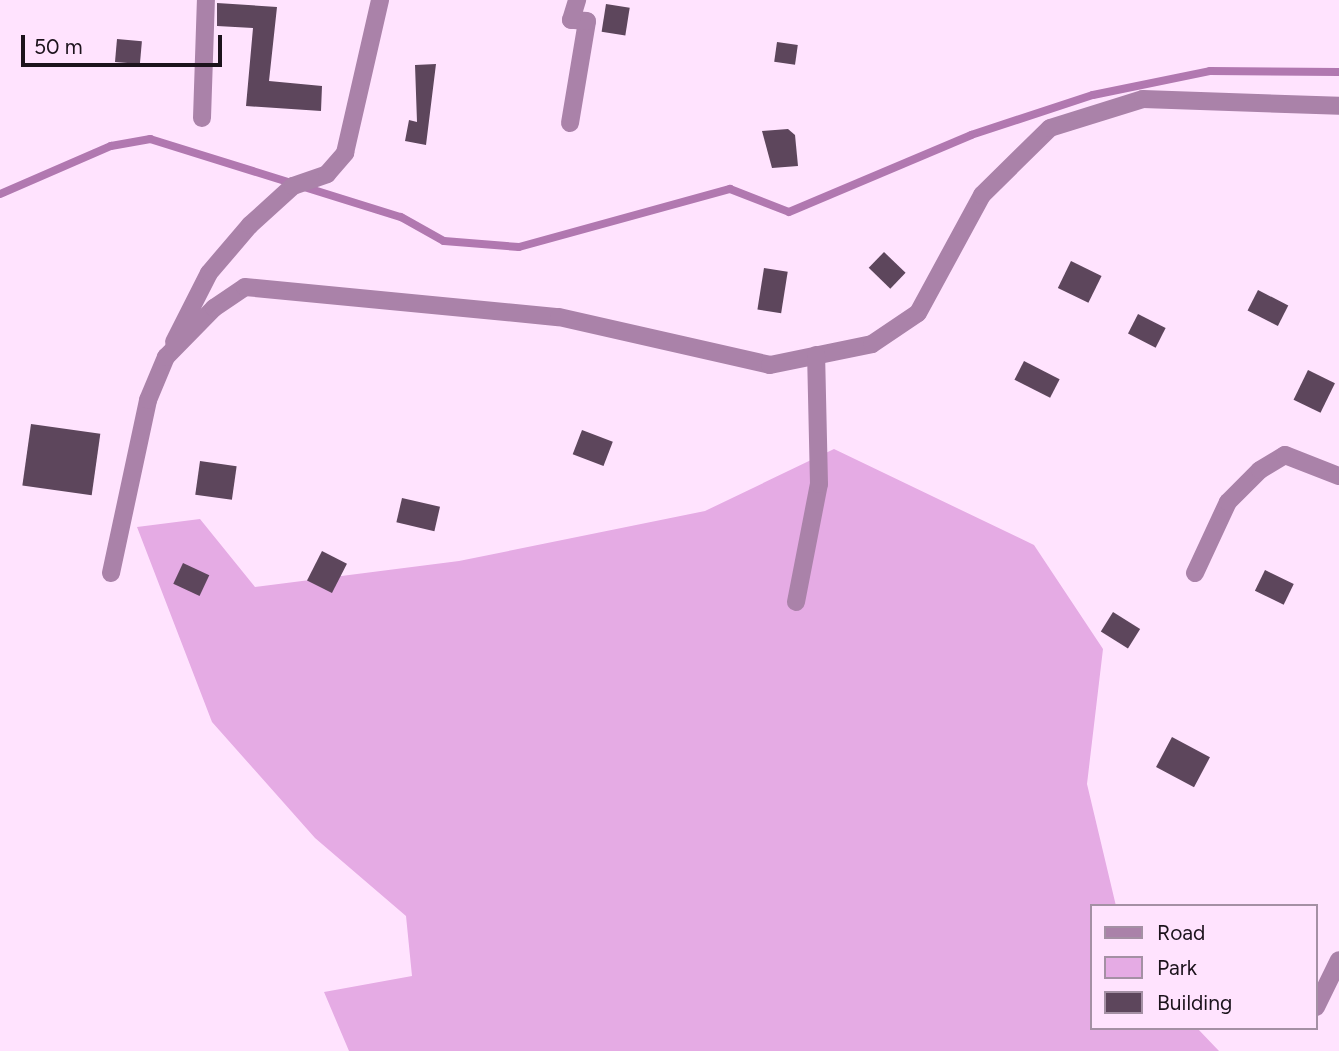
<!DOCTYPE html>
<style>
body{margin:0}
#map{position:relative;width:1339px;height:1051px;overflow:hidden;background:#ffe3fe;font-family:Figtree,sans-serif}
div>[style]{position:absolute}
.green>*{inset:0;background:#e5abe4}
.stream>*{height:8px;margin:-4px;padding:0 4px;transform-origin:4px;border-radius:4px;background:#b178b0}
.building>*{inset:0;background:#5d465c;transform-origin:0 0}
.minor>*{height:18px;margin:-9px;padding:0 9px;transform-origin:9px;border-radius:9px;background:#aa82a9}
span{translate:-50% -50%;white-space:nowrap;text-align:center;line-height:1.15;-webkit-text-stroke:7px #ffe3fe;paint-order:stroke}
.legend{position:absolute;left:1090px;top:904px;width:228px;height:126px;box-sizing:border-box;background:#ffe3fe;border:2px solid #a490a4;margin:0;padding:9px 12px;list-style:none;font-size:21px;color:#1c131c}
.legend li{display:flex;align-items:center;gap:14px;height:35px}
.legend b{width:35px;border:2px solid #a490a4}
.scale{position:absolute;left:21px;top:35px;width:201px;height:32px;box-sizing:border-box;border:4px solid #1c131c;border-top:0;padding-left:9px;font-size:21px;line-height:24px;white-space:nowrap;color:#1c131c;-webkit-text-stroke:5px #ffe3fe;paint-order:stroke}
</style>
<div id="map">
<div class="green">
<i style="clip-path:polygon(834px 449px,1034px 545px,1103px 649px,1087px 784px,1116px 906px,1092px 906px,1092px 1028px,1197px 1028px,1219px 1051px,349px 1051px,324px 992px,412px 976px,406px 916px,315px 838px,212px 722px,137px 527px,200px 519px,255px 587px,459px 561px,705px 511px)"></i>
</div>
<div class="stream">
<i style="left:0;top:194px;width:121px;rotate:-23.4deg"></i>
<i style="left:111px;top:146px;width:40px;rotate:-10deg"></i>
<i style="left:150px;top:139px;width:263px;rotate:17.3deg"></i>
<i style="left:401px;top:217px;width:49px;rotate:29.2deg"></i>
<i style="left:444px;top:241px;width:75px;rotate:4.6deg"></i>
<i style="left:519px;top:247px;width:219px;rotate:-15.4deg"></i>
<i style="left:730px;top:189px;width:63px;rotate:21.3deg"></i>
<i style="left:789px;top:212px;width:198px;rotate:-22.9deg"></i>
<i style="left:971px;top:135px;width:128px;rotate:-18.2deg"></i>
<i style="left:1093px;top:95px;width:119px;rotate:-11.6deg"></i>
<i style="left:1210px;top:71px;width:129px;rotate:0.4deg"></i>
</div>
<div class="building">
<i style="clip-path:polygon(217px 3px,277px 7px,269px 81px,322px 86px,321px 111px,246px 106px,253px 28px,217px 26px)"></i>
<i style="left:606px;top:4px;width:24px;height:28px;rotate:9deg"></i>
<i style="left:117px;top:39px;width:25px;height:23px;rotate:5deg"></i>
<i style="left:777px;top:42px;width:21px;height:20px;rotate:8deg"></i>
<i style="clip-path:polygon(436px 64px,426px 145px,405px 141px,409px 120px,417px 122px,415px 65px)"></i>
<i style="clip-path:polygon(788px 129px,795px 135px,798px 166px,772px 168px,762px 131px)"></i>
<i style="left:884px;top:252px;width:30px;height:22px;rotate:44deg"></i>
<i style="left:1071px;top:261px;width:34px;height:30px;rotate:26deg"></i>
<i style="left:764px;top:268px;width:24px;height:42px;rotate:9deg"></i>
<i style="left:1258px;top:290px;width:34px;height:23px;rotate:27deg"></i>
<i style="left:1138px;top:314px;width:31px;height:22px;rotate:27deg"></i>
<i style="left:1024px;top:361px;width:40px;height:21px;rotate:27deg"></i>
<i style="left:1308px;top:370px;width:30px;height:33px;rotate:26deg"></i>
<i style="left:31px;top:424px;width:70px;height:62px;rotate:8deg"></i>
<i style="left:582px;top:430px;width:33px;height:26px;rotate:21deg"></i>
<i style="left:200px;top:461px;width:37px;height:34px;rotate:8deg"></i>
<i style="left:402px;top:498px;width:39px;height:25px;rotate:13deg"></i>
<i style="left:322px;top:551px;width:28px;height:33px;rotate:27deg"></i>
<i style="left:183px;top:563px;width:29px;height:23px;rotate:25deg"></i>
<i style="left:1265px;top:570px;width:32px;height:23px;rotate:26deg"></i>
<i style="left:1113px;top:612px;width:32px;height:23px;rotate:32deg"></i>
<i style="left:1172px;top:737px;width:43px;height:34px;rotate:28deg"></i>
</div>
<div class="minor">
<i style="left:202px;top:118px;width:118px;rotate:-88.1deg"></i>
<i style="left:570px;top:123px;width:103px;rotate:-80.5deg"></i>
<i style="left:587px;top:21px;width:16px;rotate:-176deg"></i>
<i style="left:571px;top:20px;width:21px;rotate:-73deg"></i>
<i style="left:174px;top:342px;width:77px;rotate:-63.1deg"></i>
<i style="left:209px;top:273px;width:63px;rotate:-49.5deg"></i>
<i style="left:250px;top:225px;width:58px;rotate:-42.2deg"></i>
<i style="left:293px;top:186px;width:36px;rotate:-19deg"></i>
<i style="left:327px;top:174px;width:28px;rotate:-49deg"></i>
<i style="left:345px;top:153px;width:157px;rotate:-77.1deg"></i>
<i style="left:111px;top:573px;width:177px;rotate:-77.9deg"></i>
<i style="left:148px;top:400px;width:47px;rotate:-67.3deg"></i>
<i style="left:166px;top:357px;width:69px;rotate:-45.6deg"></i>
<i style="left:214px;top:308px;width:37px;rotate:-34deg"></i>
<i style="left:245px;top:287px;width:315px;rotate:5.5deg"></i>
<i style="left:559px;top:317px;width:216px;rotate:12.8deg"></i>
<i style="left:770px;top:365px;width:104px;rotate:-11.6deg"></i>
<i style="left:872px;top:344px;width:55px;rotate:-34deg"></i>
<i style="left:918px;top:313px;width:134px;rotate:-61.5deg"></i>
<i style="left:982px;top:195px;width:95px;rotate:-44.6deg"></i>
<i style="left:1050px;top:128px;width:97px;rotate:-17.3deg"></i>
<i style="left:1143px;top:99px;width:196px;rotate:2deg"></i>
<i style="left:1195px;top:573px;width:78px;rotate:-65.1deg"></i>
<i style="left:1228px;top:502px;width:45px;rotate:-45deg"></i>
<i style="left:1260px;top:470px;width:29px;rotate:-31deg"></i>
<i style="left:1285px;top:455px;width:58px;rotate:21.3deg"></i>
<i style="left:796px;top:602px;width:120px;rotate:-79deg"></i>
<i style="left:819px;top:484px;width:129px;rotate:-91.3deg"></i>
<i style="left:1316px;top:1007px;width:52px;rotate:-63.9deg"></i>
</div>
<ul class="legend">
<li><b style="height:9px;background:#aa82a9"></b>Road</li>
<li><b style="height:19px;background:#e5abe4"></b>Park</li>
<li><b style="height:19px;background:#5d465c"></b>Building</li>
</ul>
<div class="scale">50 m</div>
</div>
